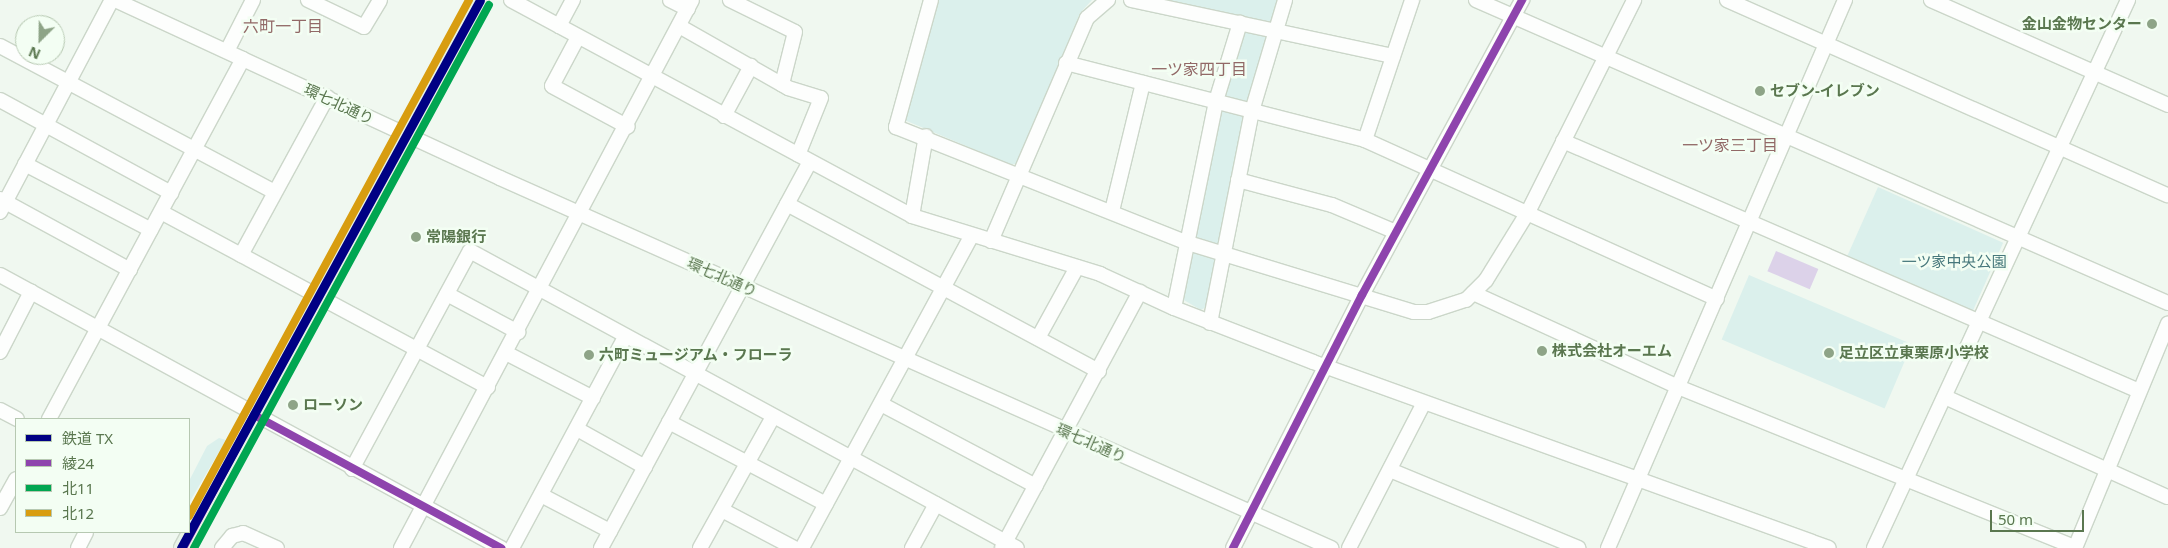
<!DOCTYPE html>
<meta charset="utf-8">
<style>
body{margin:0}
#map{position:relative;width:2168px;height:548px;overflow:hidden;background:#f0f8f0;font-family:"Noto Sans","Noto Sans JP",sans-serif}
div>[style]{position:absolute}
.green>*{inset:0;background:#dbf0ec;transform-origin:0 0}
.water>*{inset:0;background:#dcd2e9;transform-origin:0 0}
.roads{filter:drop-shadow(1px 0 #cbd6c9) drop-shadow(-1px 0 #cbd6c9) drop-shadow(0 1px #cbd6c9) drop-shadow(0 -1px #cbd6c9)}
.minor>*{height:14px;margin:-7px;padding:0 7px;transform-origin:7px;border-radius:7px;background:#fdfefd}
.major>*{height:18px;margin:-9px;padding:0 9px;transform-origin:9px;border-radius:9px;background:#e8f3e8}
.bus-1>*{height:8px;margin:-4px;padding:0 4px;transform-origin:4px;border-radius:4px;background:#8e44ad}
.bus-2>*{height:8px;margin:-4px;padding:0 4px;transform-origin:4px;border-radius:4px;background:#00a651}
.bus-3>*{height:8px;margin:-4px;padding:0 4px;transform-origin:4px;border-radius:4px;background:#d89d10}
.rail-1>*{height:9px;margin:-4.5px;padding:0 4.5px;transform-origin:4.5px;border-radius:4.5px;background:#000084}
.dots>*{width:14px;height:14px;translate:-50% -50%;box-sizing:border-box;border:2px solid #f3fef3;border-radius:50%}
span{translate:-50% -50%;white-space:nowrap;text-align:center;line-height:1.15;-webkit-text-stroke:5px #f3fef3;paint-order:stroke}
.poi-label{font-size:15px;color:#5a774f;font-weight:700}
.right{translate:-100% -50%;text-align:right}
.left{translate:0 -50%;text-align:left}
.street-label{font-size:15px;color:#5a774f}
.park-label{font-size:15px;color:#47787c}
.neighbourhood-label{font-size:16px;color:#926967}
.legend{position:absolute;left:15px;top:418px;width:175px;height:115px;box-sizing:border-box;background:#f3fef3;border:1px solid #b6c8b1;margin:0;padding:6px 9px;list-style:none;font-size:15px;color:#5a774f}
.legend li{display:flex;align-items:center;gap:10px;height:25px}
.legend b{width:25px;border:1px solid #b6c8b1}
.north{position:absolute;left:15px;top:15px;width:50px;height:50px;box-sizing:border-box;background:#f3fef3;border:1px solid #b6c8b1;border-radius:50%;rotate:203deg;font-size:14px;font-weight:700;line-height:20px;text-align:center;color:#5a774f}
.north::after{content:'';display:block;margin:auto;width:18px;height:22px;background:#8ea487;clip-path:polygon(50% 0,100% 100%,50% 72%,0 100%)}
.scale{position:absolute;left:1990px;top:510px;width:94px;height:22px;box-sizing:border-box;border:2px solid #5a774f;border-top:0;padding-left:6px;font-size:15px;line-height:18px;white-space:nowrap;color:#5a774f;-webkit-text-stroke:4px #f3fef3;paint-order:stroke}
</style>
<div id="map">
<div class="green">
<i style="clip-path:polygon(934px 0,1092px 0,1080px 13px,1017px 164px,1009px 164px,902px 119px)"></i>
<i style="clip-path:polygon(1163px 0,1280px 0,1275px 18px,1267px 23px)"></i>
<i style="clip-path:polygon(1242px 30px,1265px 31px,1269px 38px,1250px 100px,1243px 104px,1226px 99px,1223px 93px)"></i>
<i style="clip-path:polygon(1224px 108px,1242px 112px,1245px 118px,1220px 242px,1214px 245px,1196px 241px,1192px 235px,1218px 112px)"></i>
<i style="left:1878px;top:187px;width:137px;height:76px;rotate:24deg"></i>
<i style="clip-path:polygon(1195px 248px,1217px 258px,1206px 307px,1201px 310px,1182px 299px,1190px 252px)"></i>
<i style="left:1749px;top:275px;width:177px;height:70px;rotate:23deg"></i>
<i style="clip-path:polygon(219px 438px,226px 440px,189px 503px,189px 481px,207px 446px)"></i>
</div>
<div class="water">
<i style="left:1776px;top:251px;width:46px;height:22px;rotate:23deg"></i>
</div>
<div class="roads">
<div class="minor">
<i style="left:115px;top:0;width:424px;rotate:24.8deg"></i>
<i style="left:500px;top:178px;width:910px;rotate:24deg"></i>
<i style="left:308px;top:0;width:62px;rotate:25.7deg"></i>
<i style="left:364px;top:27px;width:31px;rotate:-59deg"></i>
<i style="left:511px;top:0;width:455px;rotate:28.3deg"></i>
<i style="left:912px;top:216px;width:197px;rotate:17.1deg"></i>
<i style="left:1100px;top:274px;width:81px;rotate:24.7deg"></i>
<i style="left:1174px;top:308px;width:149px;rotate:21.2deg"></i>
<i style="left:1313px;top:362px;width:548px;rotate:19.82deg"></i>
<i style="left:670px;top:0;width:20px;rotate:27deg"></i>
<i style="left:730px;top:0;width:72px;rotate:26.2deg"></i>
<i style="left:795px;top:32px;width:54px;rotate:104deg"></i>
<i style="left:931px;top:0;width:132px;rotate:105.4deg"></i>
<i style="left:896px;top:127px;width:314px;rotate:21.7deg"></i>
<i style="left:1188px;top:243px;width:236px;rotate:17deg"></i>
<i style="left:1414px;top:312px;width:14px"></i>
<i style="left:1428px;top:312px;width:40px;rotate:-18deg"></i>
<i style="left:1466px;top:300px;width:28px;rotate:-45deg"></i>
<i style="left:1486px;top:280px;width:80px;rotate:-58.3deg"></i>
<i style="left:1528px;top:212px;width:237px;rotate:-63.4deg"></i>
<i style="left:1131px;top:0;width:268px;rotate:12.1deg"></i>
<i style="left:1476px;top:0;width:755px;rotate:23.65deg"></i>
<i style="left:1727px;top:0;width:482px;rotate:23.9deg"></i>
<i style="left:1931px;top:0;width:259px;rotate:23.9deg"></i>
<i style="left:559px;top:26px;width:30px;rotate:-62deg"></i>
<i style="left:679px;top:26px;width:125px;rotate:29.6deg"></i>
<i style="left:788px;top:88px;width:34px;rotate:17deg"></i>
<i style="left:821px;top:98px;width:61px;rotate:112deg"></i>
<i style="left:578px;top:37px;width:55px;rotate:118deg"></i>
<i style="left:552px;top:86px;width:86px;rotate:28.3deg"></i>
<i style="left:0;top:46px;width:311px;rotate:28deg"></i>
<i style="left:227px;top:51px;width:57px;rotate:-63deg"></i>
<i style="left:1066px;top:63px;width:309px;rotate:14.4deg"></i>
<i style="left:1365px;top:140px;width:386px;rotate:24.3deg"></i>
<i style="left:0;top:100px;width:195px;rotate:28.5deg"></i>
<i style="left:724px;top:116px;width:57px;rotate:-61.6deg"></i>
<i style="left:1365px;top:140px;width:148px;rotate:-71.4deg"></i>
<i style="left:1563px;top:141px;width:628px;rotate:23.46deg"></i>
<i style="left:25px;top:164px;width:142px;rotate:27.6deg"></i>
<i style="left:1238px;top:180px;width:97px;rotate:14.9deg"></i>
<i style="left:1332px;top:205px;width:69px;rotate:22.9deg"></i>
<i style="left:0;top:199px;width:148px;rotate:28.6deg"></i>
<i style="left:787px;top:204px;width:354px;rotate:28.2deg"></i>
<i style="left:1112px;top:211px;width:132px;rotate:-76.4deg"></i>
<i style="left:0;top:212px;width:240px;rotate:-62.2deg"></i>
<i style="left:161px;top:212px;width:371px;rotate:28.2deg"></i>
<i style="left:912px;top:216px;width:81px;rotate:-80.1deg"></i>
<i style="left:991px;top:241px;width:243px;rotate:-66.7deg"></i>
<i style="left:1087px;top:18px;width:28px;rotate:-41deg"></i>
<i style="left:241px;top:255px;width:180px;rotate:-61.4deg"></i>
<i style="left:0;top:275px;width:571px;rotate:28.59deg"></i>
<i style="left:1473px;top:293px;width:226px;rotate:24.6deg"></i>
<i style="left:1678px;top:387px;width:428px;rotate:22deg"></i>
<i style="left:447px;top:294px;width:81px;rotate:28.2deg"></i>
<i style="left:1174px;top:308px;width:211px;rotate:-78.5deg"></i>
<i style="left:1216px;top:101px;width:82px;rotate:-72.9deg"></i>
<i style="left:1210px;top:323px;width:216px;rotate:-78.8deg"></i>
<i style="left:1252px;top:111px;width:116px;rotate:-73.4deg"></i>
<i style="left:1038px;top:338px;width:81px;rotate:-61.2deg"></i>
<i style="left:0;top:352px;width:68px;rotate:-62.7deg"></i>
<i style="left:506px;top:353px;width:98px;rotate:27.3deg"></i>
<i style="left:1945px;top:397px;width:244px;rotate:24.2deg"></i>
<i style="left:881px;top:404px;width:175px;rotate:27.9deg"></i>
<i style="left:0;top:410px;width:19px;rotate:28deg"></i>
<i style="left:49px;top:419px;width:409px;rotate:-61.7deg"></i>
<i style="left:669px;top:422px;width:177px;rotate:27.6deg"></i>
<i style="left:577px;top:429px;width:78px;rotate:29.2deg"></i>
<i style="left:352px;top:469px;width:248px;rotate:-61.6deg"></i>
<i style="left:470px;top:251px;width:622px;rotate:28.5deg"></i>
<i style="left:1390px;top:470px;width:204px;rotate:22.5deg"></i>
<i style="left:541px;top:495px;width:78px;rotate:27.6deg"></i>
<i style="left:0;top:508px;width:33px;rotate:-61deg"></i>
<i style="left:722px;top:510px;width:81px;rotate:27.8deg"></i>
<i style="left:78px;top:548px;width:18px;rotate:-63deg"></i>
<i style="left:222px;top:548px;width:16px;rotate:-50deg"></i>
<i style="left:232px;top:536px;width:11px;rotate:-15deg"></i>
<i style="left:243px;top:533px;width:37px;rotate:24deg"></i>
<i style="left:401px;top:548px;width:620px;rotate:-62.03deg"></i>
<i style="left:512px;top:548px;width:239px;rotate:-61.8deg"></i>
<i style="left:601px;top:548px;width:439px;rotate:-61.6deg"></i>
<i style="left:700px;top:548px;width:150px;rotate:-60.9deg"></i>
<i style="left:802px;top:548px;width:356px;rotate:-61.5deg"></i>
<i style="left:912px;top:548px;width:50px;rotate:-61.4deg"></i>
<i style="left:1002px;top:548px;width:291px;rotate:-61.7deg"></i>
<i style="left:1233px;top:548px;width:284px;rotate:-63deg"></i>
<i style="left:1362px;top:295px;width:336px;rotate:-61.5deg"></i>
<i style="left:1349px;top:548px;width:163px;rotate:-62.7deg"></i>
<i style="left:1608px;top:548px;width:597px;rotate:-66.61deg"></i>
<i style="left:1874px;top:548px;width:604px;rotate:-65.13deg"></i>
<i style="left:2075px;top:548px;width:243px;rotate:-67.5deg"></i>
</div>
<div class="major">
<i style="left:183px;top:548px;width:623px;rotate:-61.54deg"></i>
</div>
</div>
<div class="bus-1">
<i style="left:254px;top:415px;width:281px;rotate:28.3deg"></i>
<i style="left:183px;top:548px;width:151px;rotate:-61.9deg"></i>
<i style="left:1233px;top:548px;width:284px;rotate:-63deg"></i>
<i style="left:1362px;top:295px;width:336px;rotate:-61.5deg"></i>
</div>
<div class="bus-2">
<i style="left:194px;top:548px;width:618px;rotate:-61.49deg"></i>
</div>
<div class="bus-3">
<i style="left:189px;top:516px;width:587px;rotate:-61.51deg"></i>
</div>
<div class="rail-1">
<i style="left:181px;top:548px;width:624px;rotate:-61.38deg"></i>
</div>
<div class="dots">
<i style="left:2152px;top:24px;background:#8ea487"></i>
<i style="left:1760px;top:91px;background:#8ea487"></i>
<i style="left:416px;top:237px;background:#8ea487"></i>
<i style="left:1542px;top:351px;background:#8ea487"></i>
<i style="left:1829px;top:353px;background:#8ea487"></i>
<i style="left:589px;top:355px;background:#8ea487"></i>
<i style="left:293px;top:405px;background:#8ea487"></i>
</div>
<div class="poi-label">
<span class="right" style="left:2142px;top:24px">金山金物センター</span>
<span class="left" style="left:1770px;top:91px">セブン-イレブン</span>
<span class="left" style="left:426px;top:237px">常陽銀行</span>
<span class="left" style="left:1552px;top:351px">株式会社オーエム</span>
<span class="left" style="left:1839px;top:353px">足立区立東栗原小学校</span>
<span class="left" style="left:599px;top:355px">六町ミュージアム・フローラ</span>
<span class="left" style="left:303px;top:405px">ローソン</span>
</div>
<div class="street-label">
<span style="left:339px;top:104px;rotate:25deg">環七北通り</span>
<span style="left:722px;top:277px;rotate:24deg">環七北通り</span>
<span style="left:1091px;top:443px;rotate:24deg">環七北通り</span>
</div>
<div class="park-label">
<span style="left:1954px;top:262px">一ツ家中央公園</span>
</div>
<div class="neighbourhood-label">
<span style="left:283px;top:26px">六町一丁目</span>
<span style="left:1199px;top:69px">一ツ家四丁目</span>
<span style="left:1730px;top:145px">一ツ家三丁目</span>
</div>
<ul class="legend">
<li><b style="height:6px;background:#000084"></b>鉄道 TX</li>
<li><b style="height:6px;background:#8e44ad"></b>綾24</li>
<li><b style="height:6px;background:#00a651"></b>北11</li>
<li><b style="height:6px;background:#d89d10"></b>北12</li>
</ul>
<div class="north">N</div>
<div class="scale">50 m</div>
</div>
